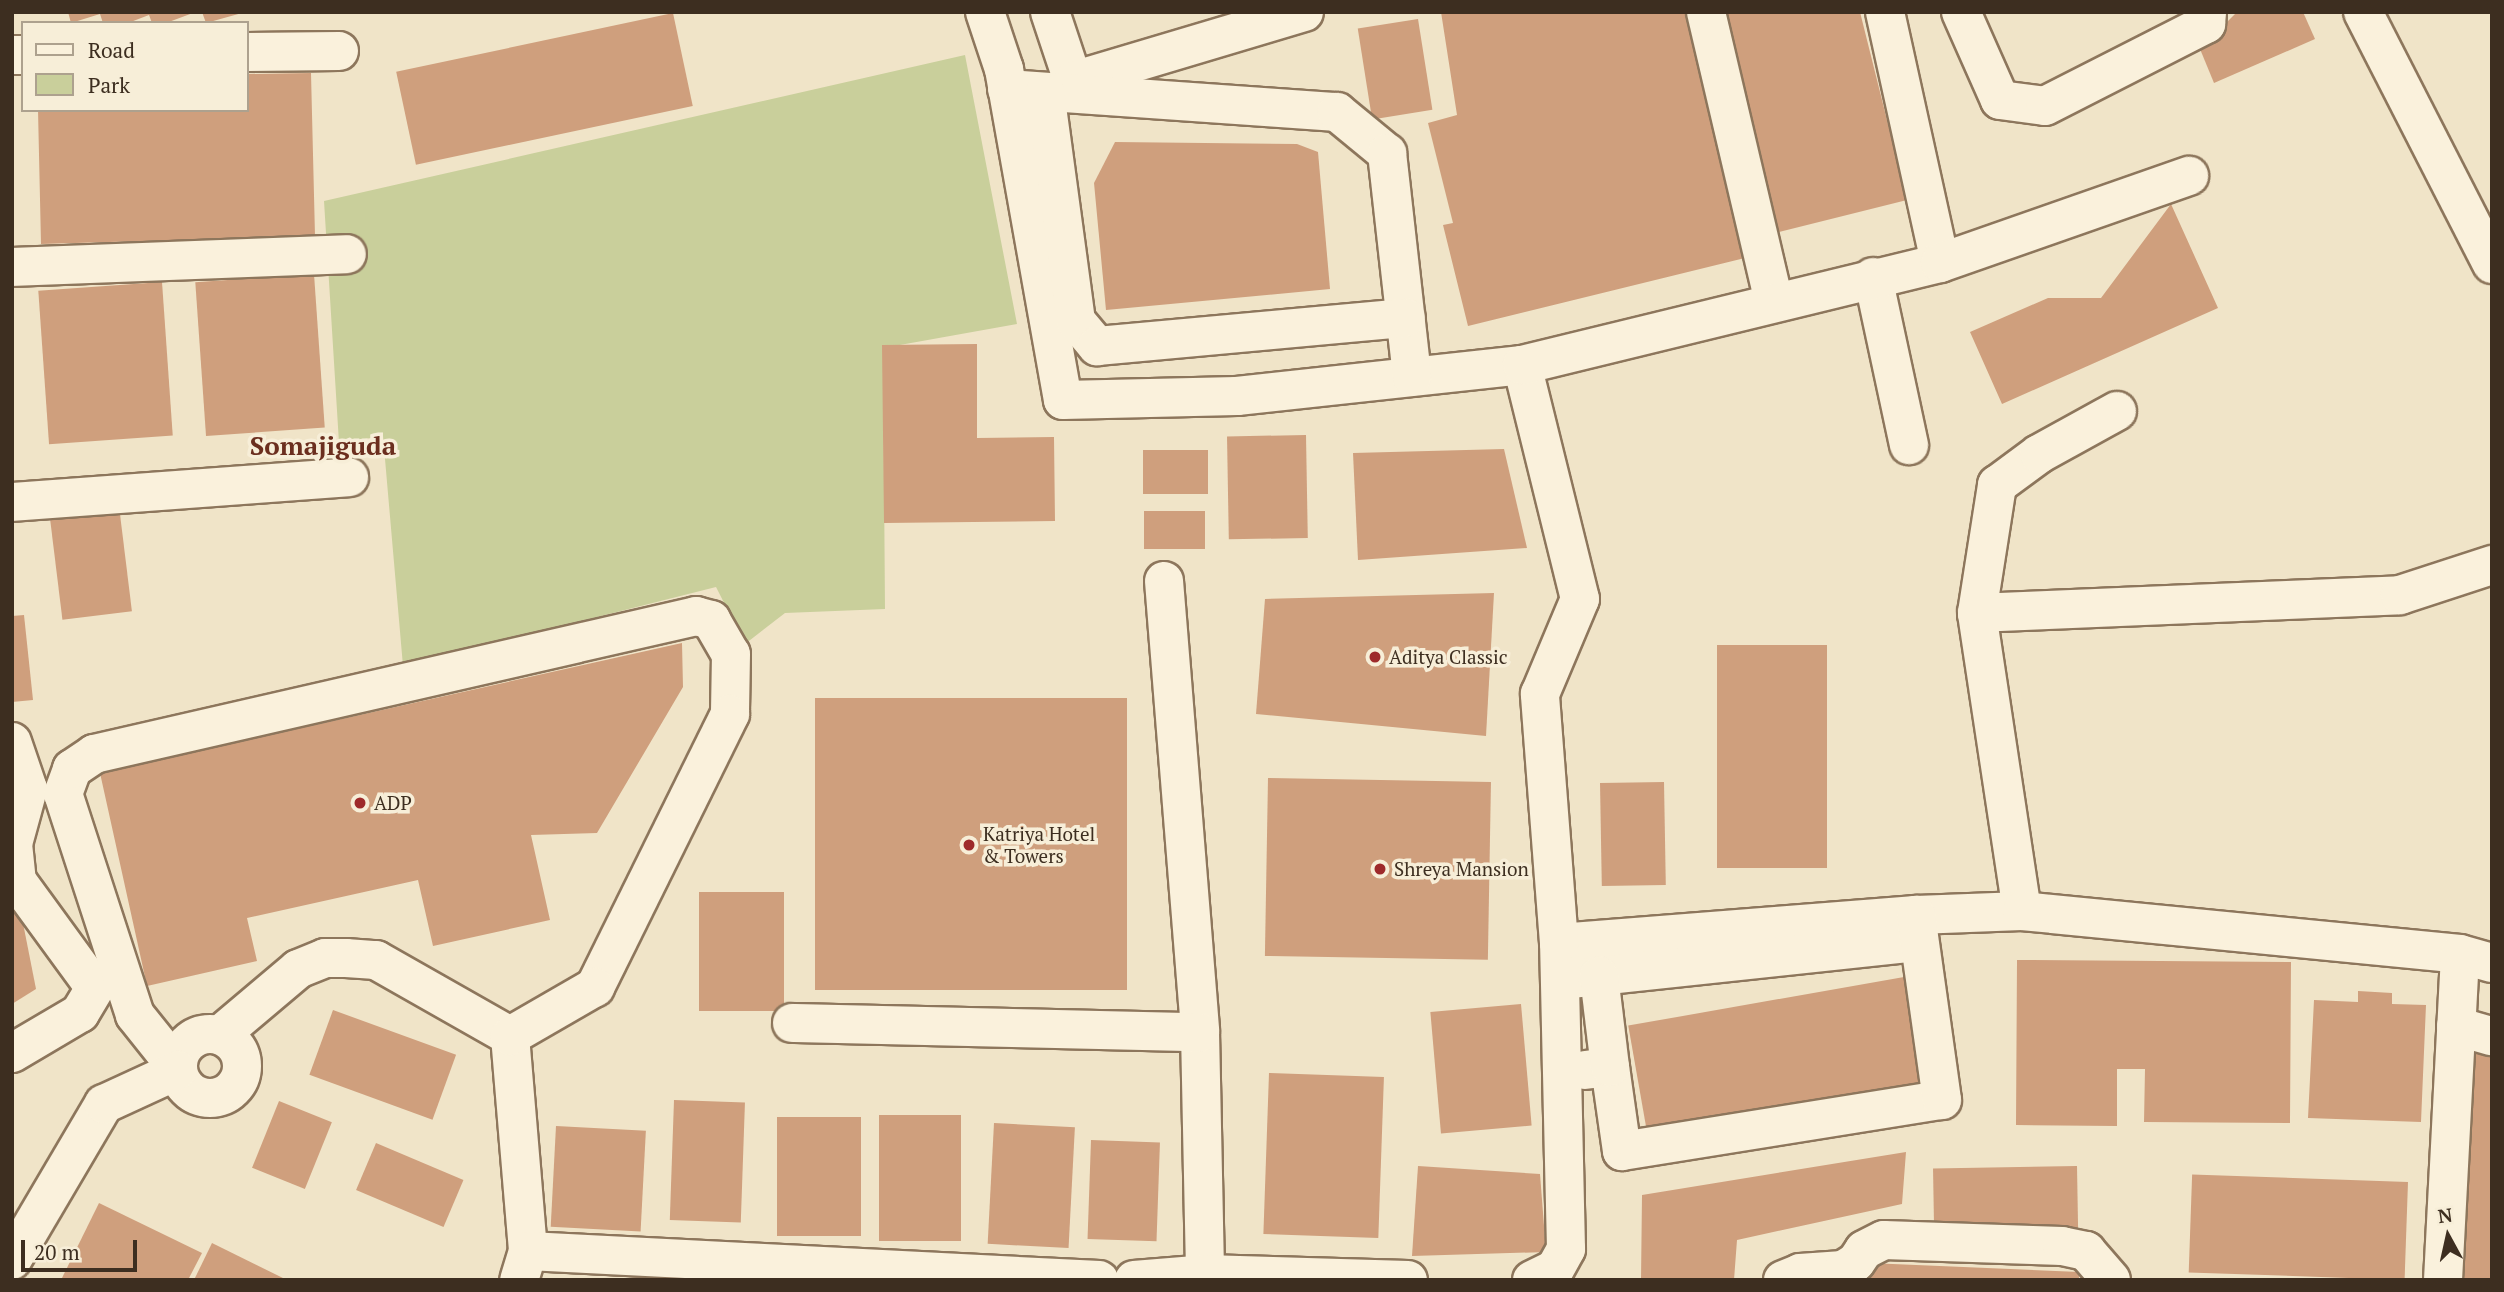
<!DOCTYPE html>
<style>
body{margin:0}
#map{position:relative;width:2504px;height:1292px;overflow:hidden;background:#f0e4c8;font-family:"PT Serif",serif}
div>[style]{position:absolute}
.green>*{inset:0;background:#c9cf9b}
.building>*{inset:0;background:#cf9f7d;transform-origin:0 0}
.roads{filter:drop-shadow(2px 0 #8d765c) drop-shadow(-2px 0 #8d765c) drop-shadow(0 2px #8d765c) drop-shadow(0 -2px #8d765c)}
.minor>*{height:38px;margin:-19px;padding:0 19px;transform-origin:19px;border-radius:19px;background:#faf1dc}
.minor>.ring{margin:-19px;padding:0;box-sizing:content-box;background:none;border:38px solid #faf1dc;border-radius:50%}
.dots>*{width:19px;height:19px;translate:-50% -50%;box-sizing:border-box;border:4px solid #f7eed8;border-radius:50%}
span{translate:-50% -50%;white-space:nowrap;text-align:center;line-height:1.15;-webkit-text-stroke:7px #f7eed8;paint-order:stroke}
.poi-label{font-size:19px;color:#3d2e20}
.left{translate:0 -50%;text-align:left}
.district-label{font-size:26px;color:#6b2e1e;font-weight:700}
.frame{position:absolute;inset:0;border:14px solid #3d2e20;pointer-events:none}
.legend{position:absolute;left:21px;top:21px;width:228px;height:91px;box-sizing:border-box;background:#f7eed8;border:2px solid #ada18e;margin:0;padding:9px 12px;list-style:none;font-size:21px;color:#3d2e20}
.legend li{display:flex;align-items:center;gap:14px;height:35px}
.legend b{width:35px;border:2px solid #ada18e}
.north{position:absolute;left:2413px;top:1201px;width:70px;height:70px;-webkit-text-stroke:5px #f7eed8;paint-order:stroke;rotate:352deg;font-size:19px;font-weight:700;line-height:28px;text-align:center;color:#3d2e20}
.north::after{content:'';display:block;margin:auto;width:24px;height:32px;background:#3d2e20;clip-path:polygon(50% 0,100% 100%,50% 72%,0 100%)}
.scale{position:absolute;left:21px;top:1240px;width:116px;height:32px;box-sizing:border-box;border:4px solid #3d2e20;border-top:0;padding-left:9px;font-size:21px;line-height:24px;white-space:nowrap;color:#3d2e20;-webkit-text-stroke:5px #f7eed8;paint-order:stroke}
</style>
<div id="map">
<div class="green">
<i style="clip-path:polygon(965px 55px,1017px 324px,883px 348px,885px 609px,785px 613px,745px 644px,716px 587px,403px 666px,383px 436px,339px 443px,324px 201px)"></i>
</div>
<div class="building">
<i style="clip-path:polygon(68px 12px,193px 12px,193px 13px,166px 23px,152px 23px,149px 15px,128px 23px,103px 23px,100px 14px,71px 23px)"></i>
<i style="clip-path:polygon(202px 12px,242px 12px,242px 13px,206px 23px)"></i>
<i style="clip-path:polygon(1441px 12px,1693px 12px,1753px 256px,1468px 326px,1443px 225px,1453px 223px,1428px 123px,1457px 115px)"></i>
<i style="clip-path:polygon(1717px 12px,1860px 12px,1907px 200px,1771px 234px)"></i>
<i style="clip-path:polygon(2237px 12px,2303px 12px,2315px 39px,2214px 83px,2200px 49px)"></i>
<i style="left:673px;top:13px;width:95px;height:283px;rotate:78deg"></i>
<i style="left:1418px;top:19px;width:92px;height:61px;rotate:81deg"></i>
<i style="clip-path:polygon(311px 73px,315px 236px,41px 244px,38px 110px,247px 110px,247px 74px)"></i>
<i style="clip-path:polygon(1115px 142px,1297px 144px,1318px 152px,1330px 289px,1106px 310px,1094px 183px)"></i>
<i style="clip-path:polygon(2171px 204px,2218px 308px,2002px 404px,1970px 332px,2048px 298px,2101px 298px)"></i>
<i style="left:314px;top:274px;width:154px;height:119px;rotate:86deg"></i>
<i style="left:162px;top:282px;width:154px;height:124px;rotate:86deg"></i>
<i style="clip-path:polygon(977px 344px,977px 438px,1054px 437px,1055px 521px,884px 523px,882px 345px)"></i>
<i style="left:1306px;top:435px;width:103px;height:79px;rotate:89deg"></i>
<i style="clip-path:polygon(1504px 449px,1527px 548px,1358px 560px,1353px 453px)"></i>
<i style="left:1208px;top:450px;width:44px;height:65px;rotate:90deg"></i>
<i style="left:119px;top:506px;width:106px;height:70px;rotate:83deg"></i>
<i style="left:1144px;top:511px;width:61px;height:38px"></i>
<i style="clip-path:polygon(1494px 593px,1486px 736px,1256px 714px,1265px 599px)"></i>
<i style="clip-path:polygon(24px 615px,33px 700px,12px 702px,12px 616px)"></i>
<i style="clip-path:polygon(682px 643px,683px 687px,597px 833px,531px 835px,550px 920px,433px 946px,418px 880px,247px 918px,257px 961px,147px 986px,100px 773px)"></i>
<i style="left:1827px;top:645px;width:223px;height:110px;rotate:90deg"></i>
<i style="left:815px;top:698px;width:312px;height:292px"></i>
<i style="left:1268px;top:778px;width:223px;height:178px;rotate:1deg"></i>
<i style="left:1664px;top:782px;width:103px;height:64px;rotate:89deg"></i>
<i style="left:784px;top:892px;width:119px;height:85px;rotate:90deg"></i>
<i style="clip-path:polygon(12px 897px,21px 913px,36px 989px,12px 1004px)"></i>
<i style="clip-path:polygon(2017px 960px,2291px 962px,2290px 1123px,2144px 1122px,2145px 1069px,2117px 1069px,2117px 1126px,2016px 1125px)"></i>
<i style="left:1904px;top:977px;width:113px;height:280px;rotate:80deg"></i>
<i style="clip-path:polygon(2358px 991px,2392px 993px,2392px 1004px,2426px 1005px,2421px 1122px,2308px 1118px,2314px 1000px,2358px 1002px)"></i>
<i style="left:1521px;top:1004px;width:122px;height:91px;rotate:85deg"></i>
<i style="left:333px;top:1010px;width:131px;height:69px;rotate:20deg"></i>
<i style="clip-path:polygon(2469px 1049px,2492px 1055px,2492px 1280px,2463px 1280px)"></i>
<i style="left:1269px;top:1073px;width:115px;height:161px;rotate:2deg"></i>
<i style="left:674px;top:1100px;width:71px;height:120px;rotate:2deg"></i>
<i style="left:279px;top:1101px;width:57px;height:72px;rotate:22deg"></i>
<i style="left:879px;top:1115px;width:82px;height:126px"></i>
<i style="left:777px;top:1117px;width:84px;height:119px"></i>
<i style="left:994px;top:1123px;width:81px;height:121px;rotate:3deg"></i>
<i style="left:556px;top:1126px;width:90px;height:101px;rotate:3deg"></i>
<i style="left:1091px;top:1140px;width:69px;height:99px;rotate:2deg"></i>
<i style="left:376px;top:1143px;width:95px;height:51px;rotate:23deg"></i>
<i style="clip-path:polygon(1906px 1152px,1902px 1204px,1737px 1240px,1734px 1280px,1641px 1280px,1642px 1195px)"></i>
<i style="clip-path:polygon(1418px 1166px,1540px 1174px,1546px 1252px,1412px 1256px)"></i>
<i style="left:2077px;top:1166px;width:63px;height:144px;rotate:89deg"></i>
<i style="left:2408px;top:1182px;width:98px;height:216px;rotate:92deg"></i>
<i style="clip-path:polygon(99px 1203px,202px 1253px,188px 1280px,61px 1280px)"></i>
<i style="clip-path:polygon(212px 1243px,287px 1280px,194px 1280px)"></i>
<i style="clip-path:polygon(1869px 1263px,2079px 1272px,2079px 1280px,1868px 1280px)"></i>
</div>
<div class="roads">
<div class="minor">
<i style="left:985px;top:12px;width:60px;rotate:71.6deg"></i>
<i style="left:1004px;top:69px;width:336px;rotate:79.9deg"></i>
<i style="left:1063px;top:400px;width:174px;rotate:-1.3deg"></i>
<i style="left:1237px;top:396px;width:287px;rotate:-6.2deg"></i>
<i style="left:1050px;top:12px;width:73px;rotate:71.6deg"></i>
<i style="left:1073px;top:81px;width:241px;rotate:-16.6deg"></i>
<i style="left:1706px;top:12px;width:298px;rotate:76.8deg"></i>
<i style="left:1885px;top:12px;width:257px;rotate:77.6deg"></i>
<i style="left:1961px;top:12px;width:96px;rotate:66.1deg"></i>
<i style="left:2000px;top:100px;width:45px;rotate:7.6deg"></i>
<i style="left:2045px;top:106px;width:181px;rotate:-27deg"></i>
<i style="left:2206px;top:24px;width:12px;rotate:-85deg"></i>
<i style="left:2363px;top:12px;width:283px;rotate:62.9deg"></i>
<i style="left:247px;top:52px;width:92px;rotate:-0.6deg"></i>
<i style="left:12px;top:55px;width:11px"></i>
<i style="left:1007px;top:89px;width:331px;rotate:4deg"></i>
<i style="left:1337px;top:112px;width:65px;rotate:39.4deg"></i>
<i style="left:1387px;top:153px;width:225px;rotate:83.6deg"></i>
<i style="left:1045px;top:92px;width:231px;rotate:82.3deg"></i>
<i style="left:1076px;top:321px;width:33px;rotate:50deg"></i>
<i style="left:1097px;top:346px;width:310px;rotate:-5.2deg"></i>
<i style="left:12px;top:267px;width:335px;rotate:-2.2deg"></i>
<i style="left:1873px;top:277px;width:172px;rotate:77.9deg"></i>
<i style="left:12px;top:502px;width:338px;rotate:-4.2deg"></i>
<i style="left:1164px;top:581px;width:452px;rotate:85.4deg"></i>
<i style="left:1200px;top:1032px;width:242px;rotate:88.8deg"></i>
<i style="left:1977px;top:613px;width:423px;rotate:-2.4deg"></i>
<i style="left:2400px;top:595px;width:97px;rotate:-18.1deg"></i>
<i style="left:12px;top:742px;width:50px;rotate:71.2deg"></i>
<i style="left:28px;top:789px;width:57px;rotate:105.3deg"></i>
<i style="left:13px;top:844px;width:37px;rotate:84deg"></i>
<i style="left:17px;top:881px;width:132px;rotate:53.9deg"></i>
<i style="left:95px;top:988px;width:29px;rotate:121deg"></i>
<i style="left:80px;top:1013px;width:79px;rotate:149.5deg"></i>
<i style="left:2022px;top:911px;width:301px;rotate:-98.6deg"></i>
<i style="left:1977px;top:613px;width:130px;rotate:-81.1deg"></i>
<i style="left:1997px;top:485px;width:52px;rotate:-36.4deg"></i>
<i style="left:2039px;top:454px;width:89px;rotate:-28.9deg"></i>
<i style="left:1559px;top:943px;width:358px;rotate:-4.5deg"></i>
<i style="left:1916px;top:915px;width:106px;rotate:-2.2deg"></i>
<i style="left:2022px;top:911px;width:440px;rotate:5.6deg"></i>
<i style="left:2460px;top:954px;width:33px;rotate:16deg"></i>
<i style="left:1561px;top:980px;width:360px;rotate:-6.1deg"></i>
<i style="left:792px;top:1023px;width:408px;rotate:1.3deg"></i>
<i style="left:2456px;top:1026px;width:37px;rotate:16deg"></i>
<i class="ring" style="left:178px;top:1034px;width:26px;height:26px"></i>
<i style="left:220px;top:1035px;width:102px;rotate:-40.2deg"></i>
<i style="left:298px;top:969px;width:29px;rotate:-22deg"></i>
<i style="left:325px;top:958px;width:21px"></i>
<i style="left:346px;top:958px;width:30px;rotate:4deg"></i>
<i style="left:376px;top:960px;width:154px;rotate:29.6deg"></i>
<i style="left:510px;top:1036px;width:216px;rotate:85.2deg"></i>
<i style="left:528px;top:1251px;width:30px;rotate:107deg"></i>
<i style="left:178px;top:1059px;width:17px;rotate:-149deg"></i>
<i style="left:163px;top:1050px;width:45px;rotate:-128.7deg"></i>
<i style="left:135px;top:1015px;width:232px;rotate:-108deg"></i>
<i style="left:63px;top:794px;width:27px;rotate:-70deg"></i>
<i style="left:72px;top:769px;width:27px;rotate:-34deg"></i>
<i style="left:94px;top:754px;width:618px;rotate:-12.91deg"></i>
<i style="left:696px;top:616px;width:16px;rotate:15deg"></i>
<i style="left:711px;top:620px;width:39px;rotate:60deg"></i>
<i style="left:731px;top:654px;width:60px;rotate:91deg"></i>
<i style="left:730px;top:714px;width:305px;rotate:116.3deg"></i>
<i style="left:595px;top:987px;width:98px;rotate:150deg"></i>
<i style="left:1610px;top:1067px;width:85px;rotate:81.9deg"></i>
<i style="left:1622px;top:1151px;width:324px;rotate:-9.1deg"></i>
<i style="left:1942px;top:1100px;width:187px;rotate:-98deg"></i>
<i style="left:1585px;top:1070px;width:25px;rotate:-7deg"></i>
<i style="left:1610px;top:1067px;width:92px;rotate:-96.9deg"></i>
<i style="left:528px;top:1251px;width:572px;rotate:2.91deg"></i>
<i style="left:12px;top:1260px;width:181px;rotate:-59.5deg"></i>
<i style="left:104px;top:1104px;width:81px;rotate:-24.7deg"></i>
<i style="left:1134px;top:1280px;width:71px;rotate:-4.8deg"></i>
<i style="left:1205px;top:1274px;width:203px;rotate:1.7deg"></i>
<i style="left:1532px;top:1280px;width:25px;rotate:-26deg"></i>
<i style="left:1555px;top:1269px;width:23px;rotate:-61deg"></i>
<i style="left:1566px;top:1249px;width:306px;rotate:-91.3deg"></i>
<i style="left:1559px;top:943px;width:250px;rotate:-94.4deg"></i>
<i style="left:1540px;top:694px;width:103px;rotate:-67.2deg"></i>
<i style="left:1580px;top:599px;width:241px;rotate:-103.9deg"></i>
<i style="left:1522px;top:365px;width:430px;rotate:-13.7deg"></i>
<i style="left:1940px;top:263px;width:264px;rotate:-19.3deg"></i>
<i style="left:1783px;top:1280px;width:18px;rotate:-22deg"></i>
<i style="left:1800px;top:1273px;width:43px;rotate:-4deg"></i>
<i style="left:1843px;top:1270px;width:15px;rotate:-32deg"></i>
<i style="left:1856px;top:1262px;width:14px;rotate:-56deg"></i>
<i style="left:1864px;top:1250px;width:22px;rotate:-27deg"></i>
<i style="left:1884px;top:1240px;width:178px;rotate:1.9deg"></i>
<i style="left:2062px;top:1246px;width:25px;rotate:12deg"></i>
<i style="left:2086px;top:1251px;width:38px;rotate:49deg"></i>
<i style="left:2443px;top:1280px;width:326px;rotate:-87deg"></i>
</div>
</div>
<div class="dots">
<i style="left:1375px;top:657px;background:#9e2a2b"></i>
<i style="left:360px;top:803px;background:#9e2a2b"></i>
<i style="left:969px;top:845px;background:#9e2a2b"></i>
<i style="left:1380px;top:869px;background:#9e2a2b"></i>
</div>
<div class="poi-label">
<span class="left" style="left:1389px;top:657px">Aditya Classic</span>
<span class="left" style="left:374px;top:803px">ADP</span>
<span class="left" style="left:983px;top:845px">Katriya Hotel<br>&amp; Towers</span>
<span class="left" style="left:1394px;top:869px">Shreya Mansion</span>
</div>
<div class="district-label">
<span style="left:323px;top:446px">Somajiguda</span>
</div>
<div class="frame"></div>
<ul class="legend">
<li><b style="height:9px;background:#faf1dc"></b>Road</li>
<li><b style="height:19px;background:#c9cf9b"></b>Park</li>
</ul>
<div class="north">N</div>
<div class="scale">20 m</div>
</div>
